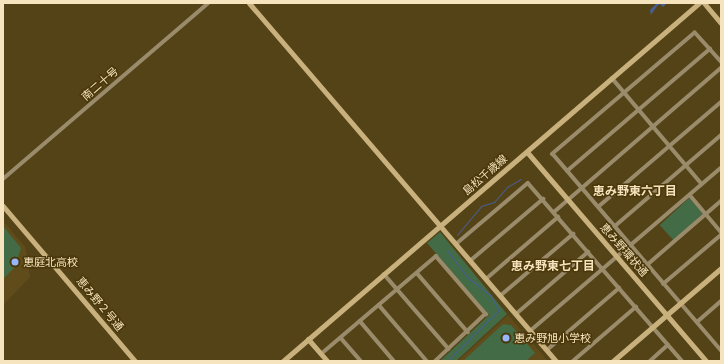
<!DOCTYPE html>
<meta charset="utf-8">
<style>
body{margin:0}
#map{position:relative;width:724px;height:364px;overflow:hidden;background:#554318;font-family:"Noto Sans","Noto Sans JP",sans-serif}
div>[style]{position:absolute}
.built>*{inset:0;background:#604c1b}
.green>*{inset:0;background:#436b45;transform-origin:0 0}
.water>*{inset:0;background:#485e94}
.stream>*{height:1px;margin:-0.5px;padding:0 0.5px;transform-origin:0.5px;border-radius:0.5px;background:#485e94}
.street>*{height:3.5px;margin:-1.75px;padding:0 1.75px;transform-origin:1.75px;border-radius:1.75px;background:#9a8b6b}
.secondary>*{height:5px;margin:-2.5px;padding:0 2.5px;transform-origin:2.5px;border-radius:2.5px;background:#c9b17e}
.dots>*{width:11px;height:11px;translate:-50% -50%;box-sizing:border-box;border:2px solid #4a380b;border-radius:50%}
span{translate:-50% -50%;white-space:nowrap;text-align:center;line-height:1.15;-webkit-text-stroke:3px #4a380b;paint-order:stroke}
.street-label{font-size:11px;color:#f6e4be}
.poi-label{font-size:11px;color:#f6e4be}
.left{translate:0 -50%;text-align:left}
.neighbourhood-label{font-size:12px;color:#f6e4be;font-weight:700}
.frame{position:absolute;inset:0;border:4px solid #f6e4be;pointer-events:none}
</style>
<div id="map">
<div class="built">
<i style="clip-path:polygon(3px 221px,25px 247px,30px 277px,3px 305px)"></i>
<i style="clip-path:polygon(508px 315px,548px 361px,458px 361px)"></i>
</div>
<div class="green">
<i style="left:689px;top:198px;width:21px;height:40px;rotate:47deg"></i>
<i style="clip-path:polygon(3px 226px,21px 248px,15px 267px,3px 279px)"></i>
<i style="clip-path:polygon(440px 232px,507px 314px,456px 361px,440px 361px,489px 315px,427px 243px)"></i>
<i style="clip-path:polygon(503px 324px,511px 325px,535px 353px,526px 361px,463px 361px)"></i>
</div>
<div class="water">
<i style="clip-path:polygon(657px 3px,666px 4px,663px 7px,660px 4px,657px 6px,651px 15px,650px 10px)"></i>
</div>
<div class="stream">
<i style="left:457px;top:235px;width:38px;rotate:-50deg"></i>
<i style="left:481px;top:206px;width:14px;rotate:-17deg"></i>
<i style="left:494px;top:202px;width:20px;rotate:-49deg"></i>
<i style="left:507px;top:187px;width:16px;rotate:-30deg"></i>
<i style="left:447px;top:361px;width:73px;rotate:-44.4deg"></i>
<i style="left:499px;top:310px;width:17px;rotate:-121deg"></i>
<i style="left:490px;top:295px;width:28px;rotate:-142deg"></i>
<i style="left:468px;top:278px;width:34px;rotate:-127deg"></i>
</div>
<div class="street">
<i style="left:721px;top:62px;width:39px;rotate:-132deg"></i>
<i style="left:695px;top:33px;width:187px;rotate:139.6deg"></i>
<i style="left:553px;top:154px;width:258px;rotate:49.4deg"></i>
<i style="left:612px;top:78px;width:139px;rotate:49.7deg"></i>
<i style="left:567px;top:171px;width:188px;rotate:-40.5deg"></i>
<i style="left:3px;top:179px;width:270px;rotate:-40.6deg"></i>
<i style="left:690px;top:195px;width:48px;rotate:50deg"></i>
<i style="left:598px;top:207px;width:162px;rotate:-40.5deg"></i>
<i style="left:554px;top:212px;width:221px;rotate:-40.8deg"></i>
<i style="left:615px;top:226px;width:140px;rotate:-40.6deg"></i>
<i style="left:456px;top:244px;width:94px;rotate:-40.3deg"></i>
<i style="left:528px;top:183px;width:235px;rotate:49.1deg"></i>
<i style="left:470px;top:261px;width:96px;rotate:-40.3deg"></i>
<i style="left:647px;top:265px;width:98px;rotate:-40.9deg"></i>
<i style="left:417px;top:273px;width:78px;rotate:49.2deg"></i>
<i style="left:384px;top:274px;width:99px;rotate:49.1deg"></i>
<i style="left:486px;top:279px;width:95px;rotate:-40.7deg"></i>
<i style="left:663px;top:284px;width:76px;rotate:-40.2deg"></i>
<i style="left:500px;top:296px;width:96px;rotate:-40.3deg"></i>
<i style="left:379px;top:305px;width:74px;rotate:49.4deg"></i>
<i style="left:516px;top:314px;width:95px;rotate:-40.7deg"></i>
<i style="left:360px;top:321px;width:52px;rotate:49.6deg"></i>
<i style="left:697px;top:322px;width:32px;rotate:-41deg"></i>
<i style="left:530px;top:331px;width:251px;rotate:-40.5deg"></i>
<i style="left:341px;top:338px;width:30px;rotate:49deg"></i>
<i style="left:547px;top:350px;width:95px;rotate:-40.7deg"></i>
<i style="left:321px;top:354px;width:151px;rotate:-40.4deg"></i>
<i style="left:436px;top:256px;width:77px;rotate:49.2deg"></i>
<i style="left:486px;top:314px;width:69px;rotate:136.8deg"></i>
<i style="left:573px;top:361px;width:83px;rotate:-40.6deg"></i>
<i style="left:650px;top:361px;width:24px;rotate:-42deg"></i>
</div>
<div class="secondary">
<i style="left:249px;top:3px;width:472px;rotate:49.4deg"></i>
<i style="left:704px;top:3px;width:26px;rotate:50deg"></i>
<i style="left:527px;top:152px;width:275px;rotate:49.4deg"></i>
<i style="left:3px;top:206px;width:204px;rotate:49.6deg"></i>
<i style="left:308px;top:339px;width:29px;rotate:49deg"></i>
<i style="left:283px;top:361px;width:549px;rotate:-40.71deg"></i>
<i style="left:613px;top:361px;width:143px;rotate:-40.7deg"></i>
</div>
<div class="dots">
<i style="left:15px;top:262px;background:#97b6fd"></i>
<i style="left:506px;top:338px;background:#97b6fd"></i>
</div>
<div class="street-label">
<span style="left:100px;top:84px;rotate:-41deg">南二十号</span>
<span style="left:485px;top:175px;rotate:-41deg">島松千歳線</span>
<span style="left:624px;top:250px;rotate:49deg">恵み野環状通</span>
<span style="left:100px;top:304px;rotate:50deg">恵み野２号通</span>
</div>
<div class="poi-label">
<span class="left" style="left:23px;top:262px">恵庭北高校</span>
<span class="left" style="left:514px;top:338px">恵み野旭小学校</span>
</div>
<div class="neighbourhood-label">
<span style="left:635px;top:191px">恵み野東六丁目</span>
<span style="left:553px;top:266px">恵み野東七丁目</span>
</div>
<div class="frame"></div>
</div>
